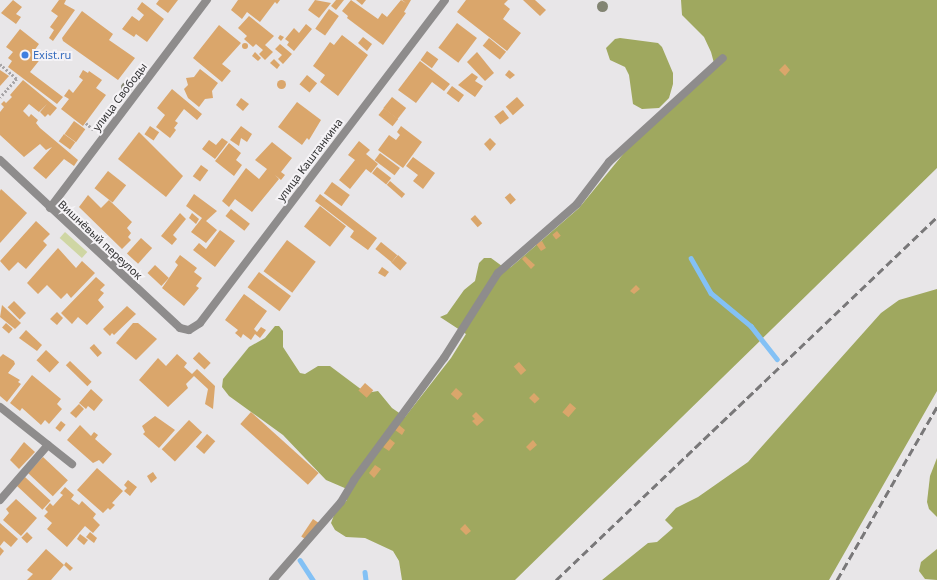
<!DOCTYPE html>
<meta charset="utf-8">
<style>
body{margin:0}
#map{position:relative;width:937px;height:580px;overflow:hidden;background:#e8e6e8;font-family:"Noto Sans",sans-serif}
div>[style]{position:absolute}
.green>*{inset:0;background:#cfd6a4;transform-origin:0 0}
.forest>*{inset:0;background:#9fa85f}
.stream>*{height:4.5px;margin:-2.25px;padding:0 2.25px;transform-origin:2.25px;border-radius:2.25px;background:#83c1f5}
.building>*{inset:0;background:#daa66b;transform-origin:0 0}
.round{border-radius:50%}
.path>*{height:2.5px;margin-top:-1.25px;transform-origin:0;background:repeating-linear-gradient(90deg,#a7a5a7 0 2px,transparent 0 4px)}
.lane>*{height:8px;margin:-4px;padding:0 4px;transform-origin:4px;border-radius:4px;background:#8e8c8c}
.street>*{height:8px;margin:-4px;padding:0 4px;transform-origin:4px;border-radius:4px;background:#8e8c8c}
.rail>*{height:3px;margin-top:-1.5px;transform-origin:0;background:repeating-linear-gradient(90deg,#797879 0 8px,transparent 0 12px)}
.trees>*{width:11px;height:11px;margin:-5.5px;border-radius:50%;background:#828472}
.dots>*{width:11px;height:11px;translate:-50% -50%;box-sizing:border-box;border:2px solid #f5f3f6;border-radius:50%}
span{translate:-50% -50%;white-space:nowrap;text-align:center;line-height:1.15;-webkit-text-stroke:4px #f5f3f6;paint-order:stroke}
.shop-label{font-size:11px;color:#366cbe}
.left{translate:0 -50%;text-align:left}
.street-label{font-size:11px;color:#333334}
</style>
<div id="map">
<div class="green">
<i style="left:65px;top:232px;width:30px;height:8px;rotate:42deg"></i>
</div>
<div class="forest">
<i style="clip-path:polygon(681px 0,937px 0,937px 168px,515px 580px,402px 580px,399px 561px,393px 551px,365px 538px,346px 537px,335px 530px,331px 523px,334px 515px,347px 500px,347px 489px,326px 480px,283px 435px,229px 396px,222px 387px,223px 379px,249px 347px,265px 338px,275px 326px,279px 326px,283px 331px,283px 347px,300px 373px,305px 374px,318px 366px,330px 366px,366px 393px,378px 391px,392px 408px,405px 417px,451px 358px,466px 334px,440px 317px,447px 314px,464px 290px,475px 281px,479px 263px,484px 258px,491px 258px,506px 269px,511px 267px,579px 208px,629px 147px,709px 75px,714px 63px,711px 52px,704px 37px,682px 15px)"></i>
<i style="clip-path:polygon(620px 38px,658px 43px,662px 47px,673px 73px,673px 84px,669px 98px,659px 108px,642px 109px,633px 104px,629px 75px,625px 67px,610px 60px,606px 48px,615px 39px)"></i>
<i style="clip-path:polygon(937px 289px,937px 391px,829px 580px,602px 580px,648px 543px,657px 542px,673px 528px,665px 520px,676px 508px,698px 497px,748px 462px,881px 313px,899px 300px)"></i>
<i style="clip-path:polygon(937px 458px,937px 517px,929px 509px,927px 502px,930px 476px)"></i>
<i style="clip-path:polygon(937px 549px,937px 580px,925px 579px,919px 571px,921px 562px)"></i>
</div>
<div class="stream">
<i style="left:691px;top:258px;width:40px;rotate:60.3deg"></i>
<i style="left:711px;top:293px;width:52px;rotate:39.5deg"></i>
<i style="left:751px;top:326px;width:42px;rotate:51.8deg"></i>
<i style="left:300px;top:560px;width:24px;rotate:57deg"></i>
<i style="left:365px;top:572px;width:8px;rotate:83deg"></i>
</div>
<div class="building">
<i style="clip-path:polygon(13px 0,22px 7px,16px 14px,21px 17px,16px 24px,1px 13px)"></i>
<i style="clip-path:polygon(59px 0,66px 0,64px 4px,75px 10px,53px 41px,49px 38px,54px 30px,50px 27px,58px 16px,51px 11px)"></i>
<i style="clip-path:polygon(159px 0,178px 0,168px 13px,156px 4px)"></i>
<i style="clip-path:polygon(238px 0,280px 0,277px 4px,275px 2px,260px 22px,247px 12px,242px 19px,231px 10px)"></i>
<i style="clip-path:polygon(315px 0,331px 3px,319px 18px,308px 10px)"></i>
<i style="clip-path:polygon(336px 0,344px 0,336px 10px,331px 6px)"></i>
<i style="clip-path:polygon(351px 0,378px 19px,382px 13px,387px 17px,401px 0,406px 3px,402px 0,411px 0,404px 12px,406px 13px,383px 45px,347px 18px,348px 16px,342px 11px)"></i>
<i style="clip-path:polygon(356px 0,366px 0,362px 5px)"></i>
<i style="clip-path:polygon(466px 0,508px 0,504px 4px,510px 9px,503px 19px,521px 33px,507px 51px,457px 12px)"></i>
<i style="clip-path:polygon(523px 0,535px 0,546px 10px,540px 16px)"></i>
<i style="clip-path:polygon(142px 2px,164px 19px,147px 42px,136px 34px,134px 37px,122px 29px,132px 16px,139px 21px,144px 15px,137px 9px)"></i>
<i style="left:329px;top:9px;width:12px;height:24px;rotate:35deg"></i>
<i style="clip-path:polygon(82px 11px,113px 34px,109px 40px,135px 58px,118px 80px,63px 41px,62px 38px)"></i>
<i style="clip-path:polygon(249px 16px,274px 36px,265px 45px,273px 52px,265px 60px,259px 54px,263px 50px,256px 44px,253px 47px,244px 39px,247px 36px,238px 28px)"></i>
<i style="left:457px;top:23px;width:25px;height:31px;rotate:37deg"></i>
<i style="clip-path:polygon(306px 24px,312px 29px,294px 51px,287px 45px,289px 42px,285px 39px,294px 28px,299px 33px)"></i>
<i style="clip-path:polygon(219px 25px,241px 43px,222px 64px,231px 71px,222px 82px,193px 58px)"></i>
<i style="clip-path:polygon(20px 29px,39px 44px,34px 51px,42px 57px,30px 72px,63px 97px,57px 104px,8px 67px,12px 61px,8px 58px,13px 52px,6px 47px)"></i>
<i style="clip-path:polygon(280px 35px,284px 37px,281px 41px,278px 38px)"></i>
<i style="clip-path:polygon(342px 35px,368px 55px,338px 96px,320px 82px,325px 75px,313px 66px,330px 42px,334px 45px)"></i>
<i style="clip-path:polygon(363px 37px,372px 44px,367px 51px,358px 43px)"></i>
<i style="left:489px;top:38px;width:22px;height:10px;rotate:39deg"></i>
<i class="round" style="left:242px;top:43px;width:6px;height:6px"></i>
<i style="clip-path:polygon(280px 44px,292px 54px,283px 64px,278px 59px,282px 55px,275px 49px)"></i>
<i style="left:427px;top:51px;width:14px;height:11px;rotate:36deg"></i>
<i style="clip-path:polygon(255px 52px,261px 58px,258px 61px,252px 56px)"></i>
<i style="clip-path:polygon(477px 52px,494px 73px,485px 81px,467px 62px)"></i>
<i style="clip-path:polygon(274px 59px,280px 65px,277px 69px,270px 63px)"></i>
<i style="clip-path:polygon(420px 61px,450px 84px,444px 91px,432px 82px,416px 103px,398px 90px)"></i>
<i style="clip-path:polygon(785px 64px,790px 70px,785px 76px,779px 70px)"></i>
<i style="clip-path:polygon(200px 69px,218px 83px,212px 91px,213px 98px,205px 99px,199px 107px,188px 98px,184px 89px,188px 85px,186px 78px,194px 77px)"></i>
<i style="clip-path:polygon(0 70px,9px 76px,0 86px)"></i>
<i style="clip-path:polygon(83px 70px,88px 73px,89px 71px,102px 80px,96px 88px,106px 95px,83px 126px,61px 109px,69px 99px,64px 96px,69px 89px,73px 93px,83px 80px,79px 77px)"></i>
<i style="clip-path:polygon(509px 70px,515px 75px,510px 79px,505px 75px)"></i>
<i style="clip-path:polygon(472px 73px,478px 77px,475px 81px,483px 86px,475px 97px,458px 85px)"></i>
<i style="left:307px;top:75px;width:13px;height:12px;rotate:39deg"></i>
<i class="round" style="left:276.5px;top:79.5px;width:9px;height:9px"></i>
<i style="clip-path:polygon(23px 80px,57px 108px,50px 116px,48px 114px,45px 117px,40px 112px,47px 104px,39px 112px,29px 104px,23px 111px,29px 117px,31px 114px,38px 120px,36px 123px,40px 128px,78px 160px,74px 166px,64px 159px,46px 179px,33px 168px,52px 147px,46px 150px,40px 144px,24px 157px,0 135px,0 112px,4px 107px,1px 104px,4px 101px,6px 103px,12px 97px,10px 95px)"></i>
<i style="left:452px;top:86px;width:15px;height:9px;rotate:37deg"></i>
<i style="clip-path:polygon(172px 89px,202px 114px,197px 120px,184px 109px,175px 121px,178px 123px,174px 128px,176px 130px,170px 138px,156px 127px,165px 115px,157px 108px)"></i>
<i style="left:392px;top:97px;width:18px;height:14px;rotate:38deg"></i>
<i style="left:517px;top:97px;width:11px;height:15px;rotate:49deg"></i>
<i style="clip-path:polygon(241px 98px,249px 104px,243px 111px,236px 105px)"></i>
<i style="clip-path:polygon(297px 102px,321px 120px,309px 140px,307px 138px,302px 145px,278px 127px)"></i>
<i style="left:384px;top:108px;width:18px;height:9px;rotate:38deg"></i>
<i style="left:503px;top:110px;width:10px;height:11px;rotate:53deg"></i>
<i style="left:74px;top:121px;width:14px;height:16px;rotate:36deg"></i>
<i style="left:150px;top:126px;width:11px;height:10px;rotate:34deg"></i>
<i style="clip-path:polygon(241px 126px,252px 134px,247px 142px,241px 138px,239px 146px,230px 140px)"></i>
<i style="clip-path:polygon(401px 126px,422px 142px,403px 168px,378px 150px,389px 135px,396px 140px,400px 135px,397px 132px)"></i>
<i style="clip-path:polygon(139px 132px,183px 176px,166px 197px,118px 159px)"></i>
<i style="left:64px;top:134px;width:14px;height:9px;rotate:36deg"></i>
<i style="clip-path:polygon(222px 138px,228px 142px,215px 159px,202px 149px,209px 140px,216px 145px)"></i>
<i style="clip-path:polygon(490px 138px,496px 144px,490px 151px,484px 144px)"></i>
<i style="clip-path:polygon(359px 141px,370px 150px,366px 154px,378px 164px,371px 173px,366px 169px,350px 189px,339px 180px,355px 160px,348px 155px)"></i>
<i style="clip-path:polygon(272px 142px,292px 158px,281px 172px,285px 175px,281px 180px,275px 175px,279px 179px,252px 212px,235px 199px,229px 207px,222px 201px,246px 168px,259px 179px,267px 169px,255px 160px)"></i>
<i style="clip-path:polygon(229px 143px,241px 153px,236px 160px,242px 165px,234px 176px,215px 161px)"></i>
<i style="left:380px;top:153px;width:25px;height:9px;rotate:37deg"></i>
<i style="clip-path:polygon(413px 157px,435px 173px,423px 189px,413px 181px,418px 175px,406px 166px)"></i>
<i style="left:201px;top:165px;width:9px;height:14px;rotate:36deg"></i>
<i style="left:377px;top:167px;width:18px;height:8px;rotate:38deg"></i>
<i style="left:108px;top:171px;width:23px;height:22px;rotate:38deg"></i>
<i style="left:390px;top:181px;width:20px;height:5px;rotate:41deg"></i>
<i style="left:332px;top:182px;width:22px;height:14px;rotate:36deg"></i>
<i style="clip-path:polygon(1px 189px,27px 213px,0 243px,0 191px)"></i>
<i style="left:510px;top:193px;width:9px;height:7px;rotate:49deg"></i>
<i style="clip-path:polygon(194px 194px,217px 211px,206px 221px,217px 230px,206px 243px,191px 232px,202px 218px,186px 206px)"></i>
<i style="clip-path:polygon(320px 194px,377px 238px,368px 250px,350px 237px,354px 231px,315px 201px)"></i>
<i style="clip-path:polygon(88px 195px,101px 208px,109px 200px,132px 222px,127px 228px,131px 233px,128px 237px,131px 240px,122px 249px,79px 207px)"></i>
<i style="left:320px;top:206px;width:33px;height:26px;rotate:38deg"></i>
<i style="left:231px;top:209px;width:24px;height:9px;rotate:38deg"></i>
<i style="clip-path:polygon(180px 213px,186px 219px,173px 235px,177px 239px,172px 245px,161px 236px)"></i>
<i style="clip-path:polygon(192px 213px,199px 219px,196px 224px,189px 218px)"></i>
<i style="left:475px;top:215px;width:11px;height:6px;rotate:49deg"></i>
<i style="clip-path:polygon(36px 221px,50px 234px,43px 241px,47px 245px,26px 269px,18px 262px,9px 271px,0 261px)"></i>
<i style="clip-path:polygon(220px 230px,235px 241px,215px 267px,193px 250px,199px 243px,206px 249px)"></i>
<i style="left:557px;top:231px;width:6px;height:6px;rotate:51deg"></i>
<i style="left:141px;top:238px;width:15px;height:21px;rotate:42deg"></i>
<i style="left:287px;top:240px;width:36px;height:39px;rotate:37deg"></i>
<i style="clip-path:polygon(542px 241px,546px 248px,541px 251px,536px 244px)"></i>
<i style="left:381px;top:242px;width:21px;height:9px;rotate:39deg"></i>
<i style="clip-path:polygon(58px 248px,76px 268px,82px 261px,95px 273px,71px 298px,67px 293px,61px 299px,47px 285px,38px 294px,27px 283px)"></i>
<i style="clip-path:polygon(180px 255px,197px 268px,194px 272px,202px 278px,196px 286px,199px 288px,184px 306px,162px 288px,178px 265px,175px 262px)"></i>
<i style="left:398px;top:255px;width:12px;height:10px;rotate:42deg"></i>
<i style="clip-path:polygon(525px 256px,535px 265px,531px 269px,522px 259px)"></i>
<i style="left:155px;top:265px;width:19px;height:11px;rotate:43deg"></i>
<i style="clip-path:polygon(382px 267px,389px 272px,385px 277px,378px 273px)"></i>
<i style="left:259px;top:272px;width:40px;height:19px;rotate:37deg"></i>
<i style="clip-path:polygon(96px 277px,105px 285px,100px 290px,104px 293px,98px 300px,104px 307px,87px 325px,78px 317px,72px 324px,61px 313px)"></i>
<i style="clip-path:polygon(636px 285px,640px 289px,634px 294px,630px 291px)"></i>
<i style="clip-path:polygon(244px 294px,267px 311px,254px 329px,257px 332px,261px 327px,266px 330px,260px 338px,255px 334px,251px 340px,243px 334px,241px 338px,235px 333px,238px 330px,225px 320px)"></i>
<i style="left:14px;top:301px;width:17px;height:9px;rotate:45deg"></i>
<i style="clip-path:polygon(2px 305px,21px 323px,15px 329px,0 317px)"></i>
<i style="clip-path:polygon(127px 306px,136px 314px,114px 335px,112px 333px,110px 336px,103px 329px)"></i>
<i style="clip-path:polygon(57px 312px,63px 318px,57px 325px,50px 319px)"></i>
<i style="left:6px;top:323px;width:9px;height:6px;rotate:41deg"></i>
<i style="clip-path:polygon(133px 323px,138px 323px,157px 339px,136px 360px,116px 343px)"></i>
<i style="clip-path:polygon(26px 330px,42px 345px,37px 351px,19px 338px)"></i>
<i style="left:94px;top:344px;width:12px;height:6px;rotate:48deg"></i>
<i style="left:46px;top:350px;width:18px;height:14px;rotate:43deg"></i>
<i style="left:199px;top:352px;width:16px;height:9px;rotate:43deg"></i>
<i style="clip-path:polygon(3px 354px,14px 361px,15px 364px,8px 373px,20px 380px,18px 382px,21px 384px,7px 402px,0 396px,0 357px)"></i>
<i style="clip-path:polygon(177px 354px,187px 363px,184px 367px,192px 374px,197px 369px,215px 386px,213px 409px,205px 404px,208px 389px,194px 376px,186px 384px,188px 388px,168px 407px,139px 380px,158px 358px,166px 366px)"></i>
<i style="left:70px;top:361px;width:30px;height:6px;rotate:44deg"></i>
<i style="left:519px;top:362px;width:11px;height:7px;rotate:49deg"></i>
<i style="clip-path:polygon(32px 375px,61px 399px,57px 404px,62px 409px,49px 424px,45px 420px,41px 425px,22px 408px,20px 411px,10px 403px)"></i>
<i style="left:365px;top:383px;width:11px;height:10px;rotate:41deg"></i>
<i style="left:456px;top:388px;width:9px;height:8px;rotate:41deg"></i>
<i style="clip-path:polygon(91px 389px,103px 400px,94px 411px,88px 406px,86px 409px,79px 403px)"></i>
<i style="left:534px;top:393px;width:8px;height:7px;rotate:45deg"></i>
<i style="left:570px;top:403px;width:8px;height:12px;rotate:40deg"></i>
<i style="clip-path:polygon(79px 404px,84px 409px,76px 418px,70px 413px)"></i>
<i style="left:251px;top:412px;width:91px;height:16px;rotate:42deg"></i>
<i style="clip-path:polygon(476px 412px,484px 420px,477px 426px,472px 421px,475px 419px,472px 416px)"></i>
<i style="clip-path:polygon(155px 416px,175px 430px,159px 448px,143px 434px,145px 432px,142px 426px)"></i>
<i style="left:189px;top:420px;width:18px;height:40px;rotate:43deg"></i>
<i style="left:61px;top:421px;width:6px;height:9px;rotate:39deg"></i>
<i style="clip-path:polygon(80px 425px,91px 436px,94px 432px,98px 435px,95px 439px,112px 454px,103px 464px,99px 460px,93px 463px,67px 440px)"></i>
<i style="clip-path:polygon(399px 425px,405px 430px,402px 435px,395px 430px)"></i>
<i style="left:207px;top:434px;width:11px;height:17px;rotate:41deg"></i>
<i style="clip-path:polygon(390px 439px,395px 443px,389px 451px,383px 447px)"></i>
<i style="clip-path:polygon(533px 440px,537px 445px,530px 451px,526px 447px)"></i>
<i style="clip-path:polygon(24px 442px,35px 452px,19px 469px,10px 460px)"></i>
<i style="left:43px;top:457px;width:34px;height:22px;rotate:43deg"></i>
<i style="clip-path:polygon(375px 465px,381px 469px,374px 478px,369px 473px)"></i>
<i style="clip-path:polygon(97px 468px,123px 491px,112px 503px,115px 505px,110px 510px,108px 508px,103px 513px,77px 490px)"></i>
<i style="clip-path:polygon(153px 472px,157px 478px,151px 483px,147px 476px)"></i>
<i style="left:25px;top:477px;width:35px;height:12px;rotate:43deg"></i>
<i style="clip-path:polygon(128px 480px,137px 487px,130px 496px,124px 491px,127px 488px,124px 485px)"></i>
<i style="clip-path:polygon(65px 487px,74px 495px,71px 499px,79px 505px,82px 501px,96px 514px,93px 518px,100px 525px,93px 533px,85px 526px,67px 547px,47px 529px,52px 523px,44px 516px,48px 512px,45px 509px,50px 503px,53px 506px,63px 495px,60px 493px)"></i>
<i style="clip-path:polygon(16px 499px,37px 518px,21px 536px,3px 520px,9px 513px,6px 509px)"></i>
<i style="left:313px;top:519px;width:7px;height:21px;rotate:34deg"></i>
<i style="clip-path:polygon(0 523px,18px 539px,11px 547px,4px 541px,0 546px)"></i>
<i style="clip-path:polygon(465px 524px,471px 531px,466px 535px,460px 529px)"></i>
<i style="left:27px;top:532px;width:8px;height:8px;rotate:45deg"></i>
<i style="clip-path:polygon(90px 532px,97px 538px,94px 543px,86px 537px)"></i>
<i style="clip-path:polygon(80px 534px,88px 540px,84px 545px,77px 539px)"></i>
<i style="clip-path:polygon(0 547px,4px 551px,0 556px)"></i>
<i style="clip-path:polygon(46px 549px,64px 565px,51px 580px,27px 580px,33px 574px,27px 570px)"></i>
<i style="clip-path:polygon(66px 562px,73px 568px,70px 571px,64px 565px)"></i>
</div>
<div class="path">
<i style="left:0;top:64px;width:23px;rotate:41deg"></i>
<i style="left:17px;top:79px;width:25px;rotate:132deg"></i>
<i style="left:86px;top:123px;width:12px;rotate:42deg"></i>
</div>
<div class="lane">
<i style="left:0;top:500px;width:73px;rotate:-48.9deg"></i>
<i style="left:273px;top:580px;width:103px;rotate:-48.9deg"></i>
<i style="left:341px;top:502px;width:26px;rotate:-59deg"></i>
<i style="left:354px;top:480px;width:152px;rotate:-53.6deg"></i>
<i style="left:444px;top:358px;width:101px;rotate:-57.6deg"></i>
<i style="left:498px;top:273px;width:105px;rotate:-41.1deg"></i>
<i style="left:577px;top:204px;width:53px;rotate:-52.7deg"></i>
<i style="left:609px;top:162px;width:154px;rotate:-42.4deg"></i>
</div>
<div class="street">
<i style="left:0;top:160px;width:246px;rotate:43deg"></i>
<i style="left:180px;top:328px;width:9px;rotate:13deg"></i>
<i style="left:189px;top:330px;width:13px;rotate:-32deg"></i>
<i style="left:200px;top:323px;width:405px;rotate:-52.8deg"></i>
<i style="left:50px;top:208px;width:261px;rotate:-53deg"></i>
<i style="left:0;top:407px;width:92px;rotate:38.4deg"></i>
</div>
<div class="rail">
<i style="left:556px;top:580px;width:526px;rotate:-43.61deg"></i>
<i style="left:837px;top:580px;width:200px;rotate:-60deg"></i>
</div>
<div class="trees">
<i style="left:602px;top:6px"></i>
<i style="left:126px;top:87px"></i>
</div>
<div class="dots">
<i style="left:25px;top:55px;background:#3f7fe0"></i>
</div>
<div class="shop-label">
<span class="left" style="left:33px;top:55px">Exist.ru</span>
</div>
<div class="street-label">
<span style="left:120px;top:97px;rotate:-53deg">улица Свободы</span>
<span style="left:310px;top:160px;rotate:-53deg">улица Каштанкина</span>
<span style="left:100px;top:240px;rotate:43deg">Вишнёвый переулок</span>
</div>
</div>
